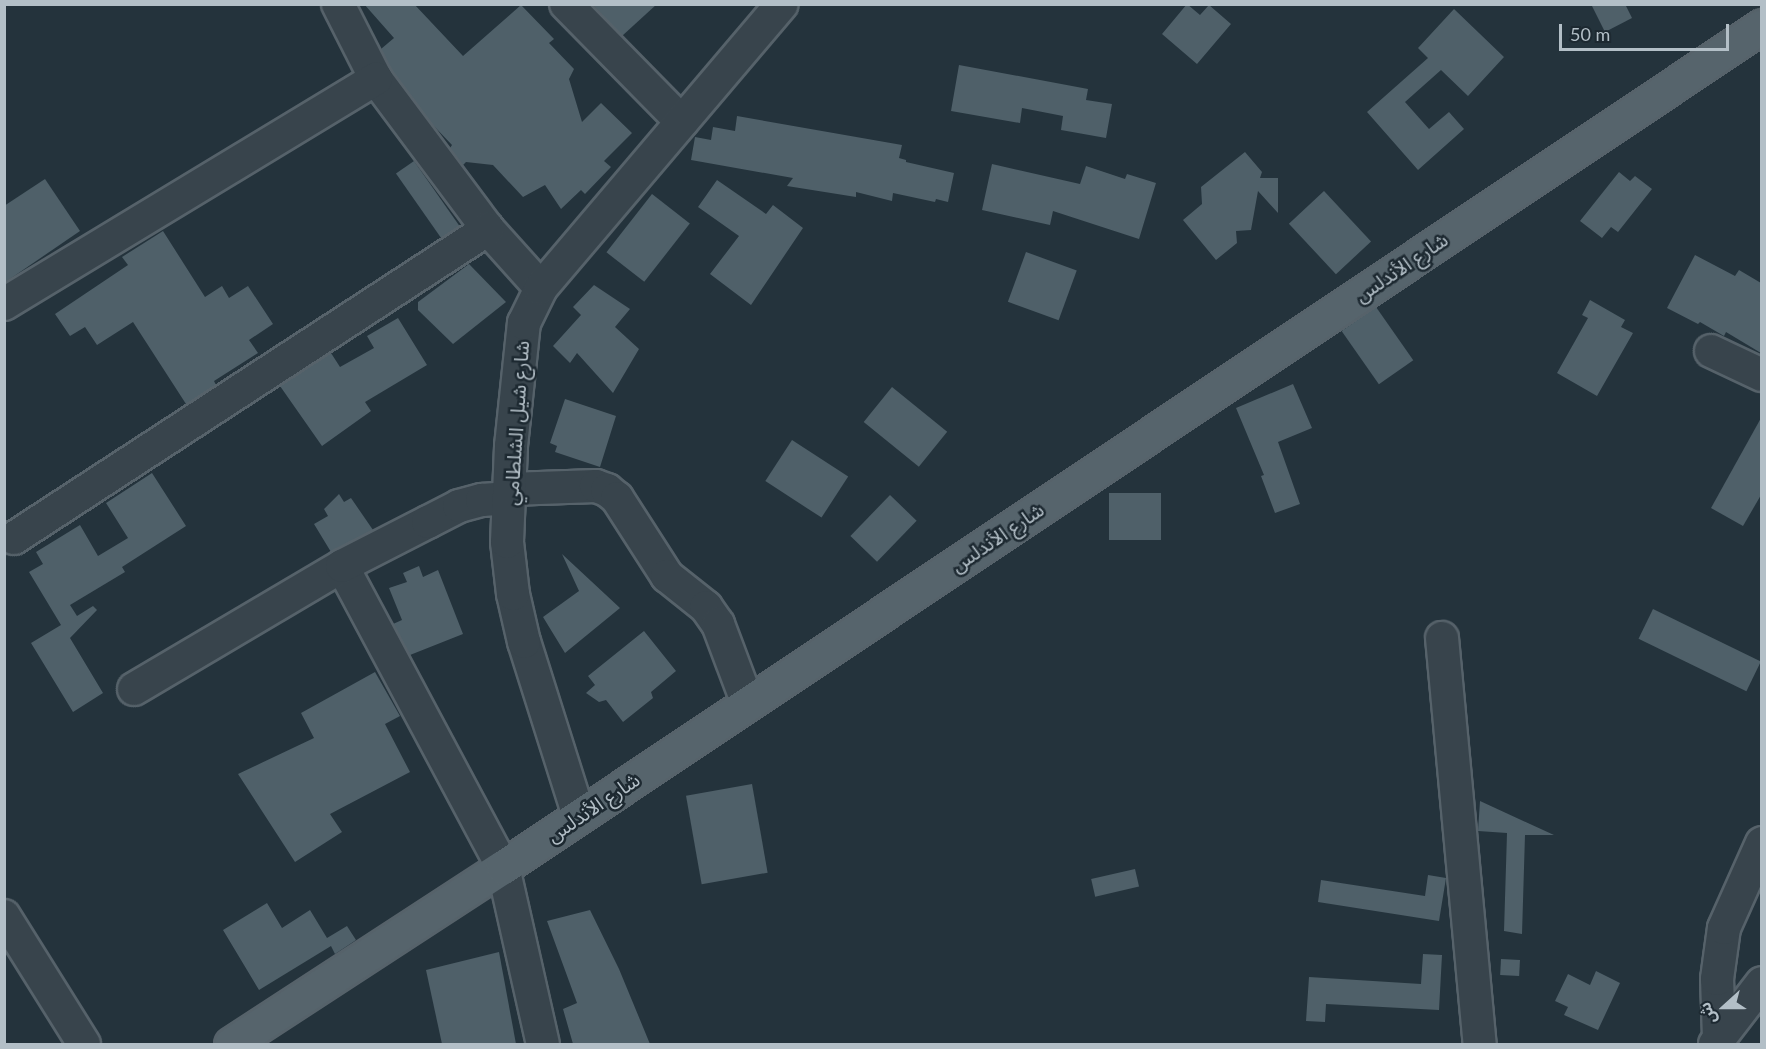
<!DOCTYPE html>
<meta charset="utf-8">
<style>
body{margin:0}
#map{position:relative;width:1766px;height:1049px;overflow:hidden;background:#24333c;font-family:Lato,"Noto Sans Arabic",sans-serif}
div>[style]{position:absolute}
.building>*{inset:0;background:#4f6069;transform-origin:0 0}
.roads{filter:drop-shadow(2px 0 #56626a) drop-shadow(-2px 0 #56626a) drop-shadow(0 2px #56626a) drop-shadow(0 -2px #56626a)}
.minor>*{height:32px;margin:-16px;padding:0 16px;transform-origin:16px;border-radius:16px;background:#38444c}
.major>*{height:33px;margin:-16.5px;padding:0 16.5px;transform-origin:16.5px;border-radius:16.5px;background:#56646c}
span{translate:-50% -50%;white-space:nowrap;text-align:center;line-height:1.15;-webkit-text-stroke:5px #1d2931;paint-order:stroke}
.street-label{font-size:20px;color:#b3bfc7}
.frame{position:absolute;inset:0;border:6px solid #b3bfc7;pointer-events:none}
.north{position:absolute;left:1694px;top:977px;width:60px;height:60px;-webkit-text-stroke:4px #1d2931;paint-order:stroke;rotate:249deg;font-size:16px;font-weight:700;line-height:24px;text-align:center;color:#b3bfc7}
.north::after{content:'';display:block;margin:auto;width:21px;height:27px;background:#b3bfc7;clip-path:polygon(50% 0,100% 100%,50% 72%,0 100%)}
.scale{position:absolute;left:1559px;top:24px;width:170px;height:27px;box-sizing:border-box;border:3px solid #b3bfc7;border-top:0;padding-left:8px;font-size:18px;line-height:21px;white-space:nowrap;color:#b3bfc7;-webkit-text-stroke:4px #1d2931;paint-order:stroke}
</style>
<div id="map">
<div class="building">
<i style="clip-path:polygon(364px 4px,414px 4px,463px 56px,521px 5px,554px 39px,549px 43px,574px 69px,569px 79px,582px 122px,601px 103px,632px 133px,604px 161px,611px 167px,585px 194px,581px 190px,561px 209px,545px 185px,523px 197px,493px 165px,466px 162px,463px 165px,450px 148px,452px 145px,431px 123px,391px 69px,381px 49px,394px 38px)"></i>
<i style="clip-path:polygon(592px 4px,657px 4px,622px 36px)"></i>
<i style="clip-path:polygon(1187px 4px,1200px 15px,1209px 5px,1231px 24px,1197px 64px,1162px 34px)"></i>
<i style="clip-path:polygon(1591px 4px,1625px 4px,1632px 18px,1605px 32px)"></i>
<i style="clip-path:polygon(1454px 9px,1504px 57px,1468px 96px,1441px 70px,1405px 102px,1429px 129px,1449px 112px,1464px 129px,1418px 170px,1367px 112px,1428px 58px,1418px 48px)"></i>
<i style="clip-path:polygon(959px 65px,1088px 89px,1086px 100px,1112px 104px,1106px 138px,1061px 130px,1063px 116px,1022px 108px,1020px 123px,951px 111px)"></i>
<i style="clip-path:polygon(737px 116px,902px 145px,899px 158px,906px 160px,906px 162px,954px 173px,948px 202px,936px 199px,935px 202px,893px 193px,892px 201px,856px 192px,856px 197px,787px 186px,793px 178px,691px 160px,695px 137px,711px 140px,713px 127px,735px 131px)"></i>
<i style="clip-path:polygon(1245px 152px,1262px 172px,1260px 178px,1278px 178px,1278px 213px,1258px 191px,1251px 230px,1236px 231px,1237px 243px,1216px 260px,1183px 220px,1202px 204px,1201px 187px)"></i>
<i style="left:414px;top:161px;width:79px;height:22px;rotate:55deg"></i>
<i style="clip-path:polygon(992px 164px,1080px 184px,1086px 166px,1125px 179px,1127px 174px,1156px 183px,1139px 239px,1053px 211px,1050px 225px,982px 210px)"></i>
<i style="clip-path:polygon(1619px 172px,1630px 181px,1635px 176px,1652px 189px,1618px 232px,1611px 227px,1602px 238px,1580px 221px)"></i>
<i style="clip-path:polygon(45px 179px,80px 231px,4px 283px,4px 206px)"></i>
<i style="clip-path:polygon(717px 180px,766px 214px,773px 205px,803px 228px,751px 305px,710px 274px,739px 236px,698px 207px)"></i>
<i style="left:1324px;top:191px;width:69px;height:48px;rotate:47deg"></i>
<i style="left:652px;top:194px;width:48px;height:74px;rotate:38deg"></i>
<i style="clip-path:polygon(163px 231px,205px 297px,222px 286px,229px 298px,248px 286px,273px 324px,249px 340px,258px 353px,214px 381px,216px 385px,186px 404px,133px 322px,97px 345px,85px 327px,70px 336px,55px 314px,128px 265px,122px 257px)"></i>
<i style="left:1026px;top:252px;width:54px;height:53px;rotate:20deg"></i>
<i style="clip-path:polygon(1695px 255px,1735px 276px,1739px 270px,1761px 283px,1761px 353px,1726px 332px,1724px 336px,1700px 322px,1698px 324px,1667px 308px)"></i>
<i style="clip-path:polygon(469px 264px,506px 302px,453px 344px,418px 310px,418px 302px)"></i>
<i style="clip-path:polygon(594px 285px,630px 309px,615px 327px,639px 349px,613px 393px,577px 353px,570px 363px,553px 346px,581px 315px,573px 307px)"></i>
<i style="clip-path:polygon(1590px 300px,1625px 320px,1621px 327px,1633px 333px,1597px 396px,1557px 373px,1588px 318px,1582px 315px)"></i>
<i style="left:1376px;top:307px;width:65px;height:42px;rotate:55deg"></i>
<i style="clip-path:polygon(398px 318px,427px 365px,365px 402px,371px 411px,322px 446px,280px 386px,331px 353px,340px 367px,374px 348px,367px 336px)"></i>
<i style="clip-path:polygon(1293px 384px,1312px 428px,1278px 442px,1300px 504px,1275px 513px,1261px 476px,1264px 475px,1236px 408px)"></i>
<i style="left:892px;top:387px;width:71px;height:45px;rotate:39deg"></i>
<i style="clip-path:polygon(565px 399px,616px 416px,600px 467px,555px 452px,557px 446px,550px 443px)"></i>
<i style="clip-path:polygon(1761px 418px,1761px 495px,1743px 526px,1711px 508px)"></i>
<i style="left:792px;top:440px;width:67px;height:49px;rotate:33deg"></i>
<i style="clip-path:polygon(152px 473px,186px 526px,122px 567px,125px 572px,70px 605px,77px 616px,93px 606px,97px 610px,70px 638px,103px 693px,73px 712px,31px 643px,61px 625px,29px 572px,43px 564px,36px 552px,80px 525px,98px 556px,128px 538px,106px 503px)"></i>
<i style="left:1109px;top:493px;width:52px;height:47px"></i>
<i style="clip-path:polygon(339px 494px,344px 502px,351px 498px,373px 530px,331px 552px,314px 524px,328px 516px,324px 509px)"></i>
<i style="left:890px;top:495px;width:37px;height:57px;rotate:44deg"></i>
<i style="clip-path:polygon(562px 554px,620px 608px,565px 653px,543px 617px,579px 591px)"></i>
<i style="clip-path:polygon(419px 566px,423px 577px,438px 570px,463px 634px,410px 655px,393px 624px,402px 620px,389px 588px,407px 582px,403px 573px)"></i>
<i style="left:1653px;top:609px;width:120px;height:33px;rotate:26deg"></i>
<i style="clip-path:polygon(644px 631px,676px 671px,651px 692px,653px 698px,623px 722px,606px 700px,599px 702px,586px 693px,595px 685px,588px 676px)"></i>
<i style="clip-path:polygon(375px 672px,400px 716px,385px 724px,410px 772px,330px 814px,342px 832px,295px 862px,238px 774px,314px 738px,301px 713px)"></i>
<i style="left:752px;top:784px;width:90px;height:67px;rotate:80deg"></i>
<i style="clip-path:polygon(1480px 801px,1554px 835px,1525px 835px,1522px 934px,1504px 931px,1507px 833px,1478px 831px)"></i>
<i style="left:1135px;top:869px;width:18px;height:45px;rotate:77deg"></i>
<i style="clip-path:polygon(1428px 875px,1446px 878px,1439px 921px,1318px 902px,1321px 880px,1425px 896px)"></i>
<i style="clip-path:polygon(267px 903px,282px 928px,310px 910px,327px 938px,347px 926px,356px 940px,335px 954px,331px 946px,259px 990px,223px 930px)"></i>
<i style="clip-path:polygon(590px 910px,619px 969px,650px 1044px,573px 1044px,563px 1009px,577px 1003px,547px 921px)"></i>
<i style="clip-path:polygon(499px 952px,516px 1044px,442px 1044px,426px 970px)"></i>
<i style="clip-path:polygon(1423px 954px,1442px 955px,1439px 1010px,1326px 1004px,1325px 1022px,1306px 1021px,1309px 977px,1421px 984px)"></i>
<i style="left:1501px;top:959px;width:19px;height:16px;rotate:3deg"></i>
<i style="clip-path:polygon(1596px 971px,1620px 983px,1598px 1030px,1564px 1015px,1568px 1007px,1555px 1001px,1568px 974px,1590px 985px)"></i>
</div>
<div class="roads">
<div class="minor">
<i style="left:338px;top:4px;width:84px;rotate:63.1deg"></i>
<i style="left:376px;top:79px;width:187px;rotate:53.3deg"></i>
<i style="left:488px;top:229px;width:79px;rotate:48.1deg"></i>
<i style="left:566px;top:4px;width:165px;rotate:45.5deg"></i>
<i style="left:4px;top:304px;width:435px;rotate:-31.2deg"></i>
<i style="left:1711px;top:351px;width:56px;rotate:25.2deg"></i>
<i style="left:510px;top:489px;width:86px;rotate:-2deg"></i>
<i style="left:596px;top:486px;width:12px;rotate:20deg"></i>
<i style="left:607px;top:490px;width:13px;rotate:39deg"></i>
<i style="left:617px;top:498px;width:93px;rotate:57.3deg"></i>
<i style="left:667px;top:576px;width:50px;rotate:38.5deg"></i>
<i style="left:706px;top:607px;width:21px;rotate:55deg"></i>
<i style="left:718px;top:624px;width:85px;rotate:69.4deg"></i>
<i style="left:14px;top:538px;width:566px;rotate:-33.1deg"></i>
<i style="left:342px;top:566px;width:341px;rotate:61.9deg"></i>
<i style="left:503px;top:867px;width:181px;rotate:77.3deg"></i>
<i style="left:1442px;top:638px;width:408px;rotate:84.7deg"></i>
<i style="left:134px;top:689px;width:242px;rotate:-30.6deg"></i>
<i style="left:342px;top:566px;width:97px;rotate:-27.1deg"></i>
<i style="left:428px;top:522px;width:35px;rotate:-27deg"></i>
<i style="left:459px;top:506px;width:24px;rotate:-15deg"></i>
<i style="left:482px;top:500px;width:28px;rotate:-4deg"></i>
<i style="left:579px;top:816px;width:182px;rotate:-107.5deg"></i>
<i style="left:524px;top:642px;width:49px;rotate:-102.9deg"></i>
<i style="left:513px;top:594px;width:52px;rotate:-96.6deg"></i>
<i style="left:507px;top:542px;width:96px;rotate:-87.6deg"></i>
<i style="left:511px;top:446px;width:124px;rotate:-84deg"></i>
<i style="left:524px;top:323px;width:39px;rotate:-64deg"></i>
<i style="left:541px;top:288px;width:372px;rotate:-49.7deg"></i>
<i style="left:4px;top:916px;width:151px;rotate:58deg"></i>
<i style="left:1719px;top:1038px;width:59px;rotate:-91.9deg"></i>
<i style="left:1717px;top:979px;width:51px;rotate:-82.2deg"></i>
<i style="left:1724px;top:928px;width:93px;rotate:-65.9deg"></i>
<i style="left:1715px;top:1044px;width:77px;rotate:-52.4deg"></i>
</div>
<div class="major">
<i style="left:231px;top:1044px;width:325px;rotate:-33.1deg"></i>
<i style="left:503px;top:867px;width:1514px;rotate:-33.74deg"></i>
</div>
</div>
<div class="street-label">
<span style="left:1401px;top:267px;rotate:-34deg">شارع الأندلس</span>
<span style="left:516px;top:423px;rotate:-86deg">شارع شيل الشلطامي</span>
<span style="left:997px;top:537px;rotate:-34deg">شارع الأندلس</span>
<span style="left:593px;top:807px;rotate:-34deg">شارع الأندلس</span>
</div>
<div class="frame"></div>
<div class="north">ش</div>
<div class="scale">50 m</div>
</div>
